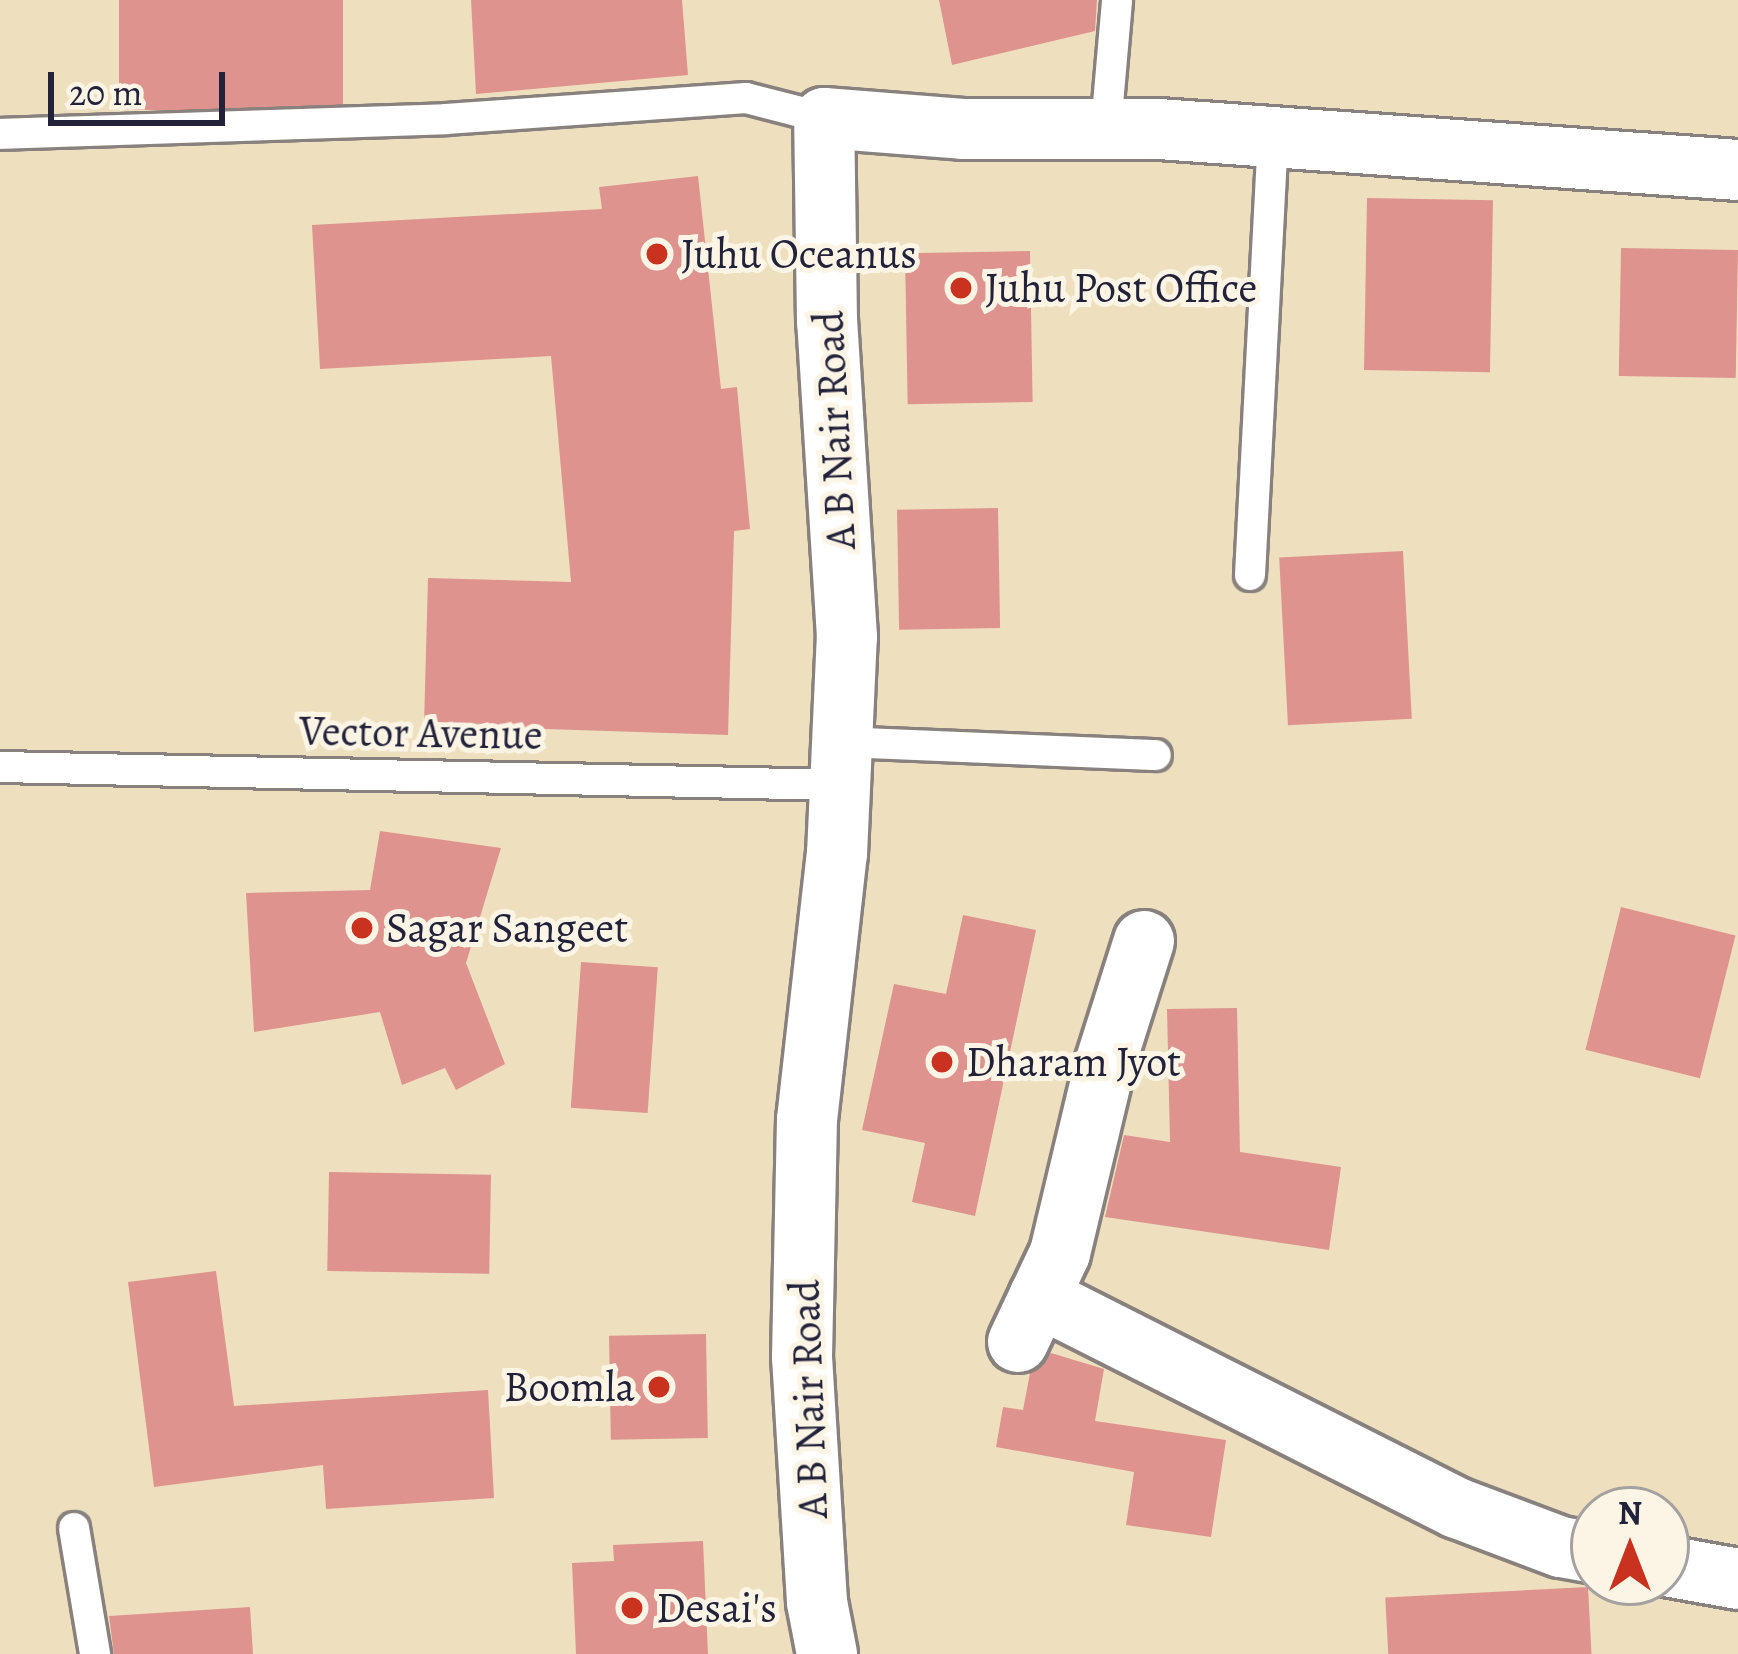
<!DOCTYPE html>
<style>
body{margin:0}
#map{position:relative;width:1738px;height:1654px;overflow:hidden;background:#eee0bf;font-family:Alegreya,serif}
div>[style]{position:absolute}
.building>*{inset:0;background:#de938e;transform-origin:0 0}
.roads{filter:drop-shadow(3px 0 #88817d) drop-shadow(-3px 0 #88817d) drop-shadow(0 3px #88817d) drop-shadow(0 -3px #88817d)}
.service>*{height:30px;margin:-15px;padding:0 15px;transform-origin:15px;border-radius:15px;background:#fff}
.minor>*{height:60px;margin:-30px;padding:0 30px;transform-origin:30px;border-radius:30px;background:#fff}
.dots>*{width:33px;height:33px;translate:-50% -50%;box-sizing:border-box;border:6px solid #fcf5e5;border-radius:50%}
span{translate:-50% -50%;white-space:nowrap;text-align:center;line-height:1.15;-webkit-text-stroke:10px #fcf5e5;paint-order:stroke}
.poi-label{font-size:42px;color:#22223b}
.left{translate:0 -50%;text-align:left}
.right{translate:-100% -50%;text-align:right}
.street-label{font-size:42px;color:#22223b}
.north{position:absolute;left:1570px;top:1486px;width:120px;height:120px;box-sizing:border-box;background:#fcf5e5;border:3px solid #a5a1a1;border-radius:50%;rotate:0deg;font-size:33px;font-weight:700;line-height:48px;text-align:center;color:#22223b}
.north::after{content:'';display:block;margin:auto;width:42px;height:54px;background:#c8321e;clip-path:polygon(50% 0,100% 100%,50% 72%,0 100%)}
.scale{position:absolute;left:48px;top:72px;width:177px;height:54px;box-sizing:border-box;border:6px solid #22223b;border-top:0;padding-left:15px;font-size:36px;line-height:42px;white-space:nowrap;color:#22223b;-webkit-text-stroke:9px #fcf5e5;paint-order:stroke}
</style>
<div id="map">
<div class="building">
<i style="left:119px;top:0;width:224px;height:110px"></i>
<i style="clip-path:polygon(471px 0,682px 0,688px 75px,476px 94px)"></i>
<i style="clip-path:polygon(939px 0,1097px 0,1095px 31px,952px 65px)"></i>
<i style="clip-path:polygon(698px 176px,721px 389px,737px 387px,750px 529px,734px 531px,728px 735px,424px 725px,428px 578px,571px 582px,551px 356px,320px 369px,312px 225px,602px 209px,599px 187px)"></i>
<i style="left:1367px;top:198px;width:126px;height:172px;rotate:1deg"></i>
<i style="left:1621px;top:248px;width:117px;height:128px;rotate:1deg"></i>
<i style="left:1030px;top:251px;width:151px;height:125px;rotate:89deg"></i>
<i style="left:998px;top:508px;width:120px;height:101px;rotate:89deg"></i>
<i style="left:1403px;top:551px;width:168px;height:124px;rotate:87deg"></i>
<i style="clip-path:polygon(380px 831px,501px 848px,466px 963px,505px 1064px,456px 1090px,445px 1068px,402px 1085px,380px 1012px,254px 1032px,246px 893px,370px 890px)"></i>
<i style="left:1621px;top:907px;width:118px;height:147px;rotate:14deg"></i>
<i style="clip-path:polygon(963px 915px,1036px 930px,975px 1216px,912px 1202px,925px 1143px,862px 1130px,894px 984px,946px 994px)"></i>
<i style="left:581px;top:962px;width:77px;height:146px;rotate:4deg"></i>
<i style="clip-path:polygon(1237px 1008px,1240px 1152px,1341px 1167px,1329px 1250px,1105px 1217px,1124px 1135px,1170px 1142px,1167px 1009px)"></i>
<i style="left:329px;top:1172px;width:162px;height:99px;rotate:1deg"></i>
<i style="clip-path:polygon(216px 1271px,234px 1406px,488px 1390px,494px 1498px,326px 1509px,323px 1465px,154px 1487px,128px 1282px)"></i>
<i style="left:706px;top:1334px;width:104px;height:97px;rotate:89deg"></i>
<i style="clip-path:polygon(1051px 1353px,1104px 1369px,1095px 1421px,1226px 1440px,1211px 1537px,1126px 1525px,1134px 1472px,996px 1447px,1003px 1407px,1023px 1410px,1030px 1373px)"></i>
<i style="clip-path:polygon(703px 1541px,708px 1654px,576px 1654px,572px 1563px,614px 1561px,613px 1545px)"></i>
<i style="left:1588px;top:1587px;width:67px;height:203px;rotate:87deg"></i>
<i style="clip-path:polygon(250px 1607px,253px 1654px,114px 1654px,109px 1616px)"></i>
</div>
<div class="roads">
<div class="service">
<i style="left:1106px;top:127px;width:127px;rotate:-85deg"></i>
<i style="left:0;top:134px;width:446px;rotate:-1.9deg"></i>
<i style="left:446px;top:119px;width:301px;rotate:-4deg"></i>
<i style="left:746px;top:98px;width:81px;rotate:14.4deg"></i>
<i style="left:1250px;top:575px;width:437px;rotate:-87deg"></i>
<i style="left:842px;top:742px;width:314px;rotate:2.4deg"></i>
<i style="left:0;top:767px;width:840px;rotate:1.23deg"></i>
<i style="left:74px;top:1528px;width:128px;rotate:80.5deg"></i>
</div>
<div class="minor">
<i style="left:1039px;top:1297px;width:468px;rotate:26.8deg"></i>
<i style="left:1457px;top:1508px;width:111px;rotate:20.6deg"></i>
<i style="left:1561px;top:1547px;width:34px;rotate:10deg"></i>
<i style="left:1018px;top:1342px;width:98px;rotate:-64.7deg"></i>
<i style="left:1060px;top:1253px;width:194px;rotate:-76.6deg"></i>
<i style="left:1105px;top:1064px;width:129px;rotate:-72.4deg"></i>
<i style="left:1666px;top:1566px;width:73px;rotate:10.2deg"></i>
<i style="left:827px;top:1654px;width:53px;rotate:-100.9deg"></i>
<i style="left:817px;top:1602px;width:245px;rotate:-93.5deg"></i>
<i style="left:802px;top:1357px;width:237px;rotate:-88.8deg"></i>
<i style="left:807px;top:1120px;width:268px;rotate:-83.6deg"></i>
<i style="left:837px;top:854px;width:217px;rotate:-87.4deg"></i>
<i style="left:847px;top:637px;width:316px;rotate:-93.6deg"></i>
<i style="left:827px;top:322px;width:204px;rotate:-90.8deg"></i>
<i style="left:824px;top:118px;width:139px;rotate:4.5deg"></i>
<i style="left:963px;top:129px;width:196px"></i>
<i style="left:1159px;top:129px;width:580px;rotate:4.05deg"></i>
</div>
</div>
<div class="dots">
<i style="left:657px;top:254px;background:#c8321e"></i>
<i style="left:961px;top:288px;background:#c8321e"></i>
<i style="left:362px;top:928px;background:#c8321e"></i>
<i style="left:942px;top:1062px;background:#c8321e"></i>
<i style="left:659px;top:1387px;background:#c8321e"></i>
<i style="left:632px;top:1608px;background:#c8321e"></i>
</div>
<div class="poi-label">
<span class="left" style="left:681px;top:254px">Juhu Oceanus</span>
<span class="left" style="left:985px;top:288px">Juhu Post Office</span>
<span class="left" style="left:386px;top:928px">Sagar Sangeet</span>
<span class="left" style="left:966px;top:1062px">Dharam Jyot</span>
<span class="right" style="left:635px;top:1387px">Boomla</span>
<span class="left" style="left:656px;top:1608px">Desai's</span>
</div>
<div class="street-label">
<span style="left:835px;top:430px;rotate:-93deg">A B Nair Road</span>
<span style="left:421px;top:733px;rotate:1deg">Vector Avenue</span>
<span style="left:809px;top:1399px;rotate:-92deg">A B Nair Road</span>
</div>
<div class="north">N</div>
<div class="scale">20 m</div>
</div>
